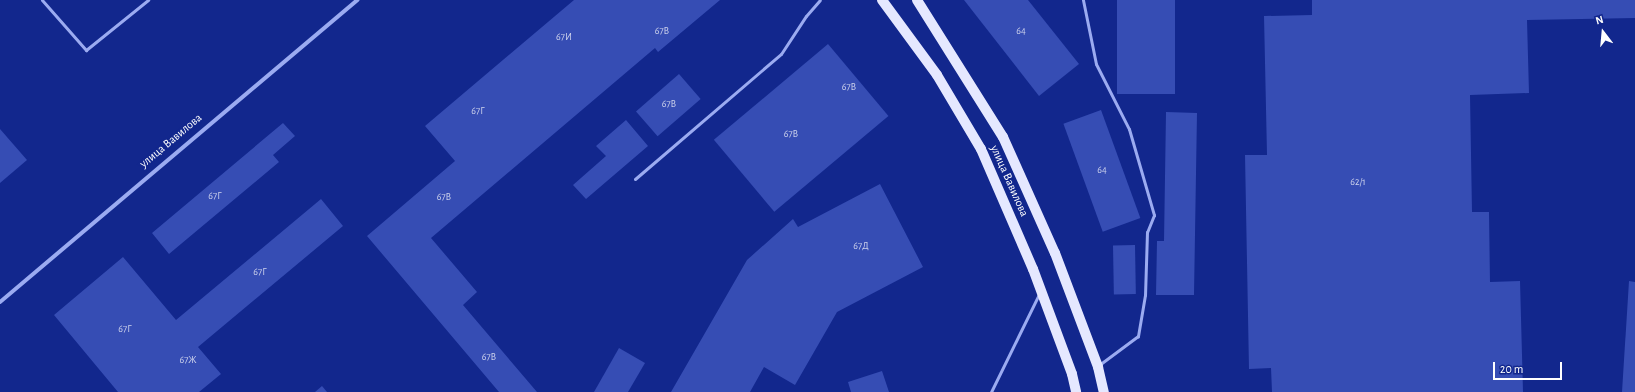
<!DOCTYPE html>
<meta charset="utf-8">
<style>
body{margin:0}
#map{position:relative;width:1635px;height:392px;overflow:hidden;background:#12278d;font-family:"Alegreya Sans",sans-serif}
div>[style]{position:absolute}
.building>*{inset:0;background:#364db4;transform-origin:0 0}
.service>*{height:3px;margin:-1.5px;padding:0 1.5px;transform-origin:1.5px;border-radius:1.5px;background:#9babf1}
.minor>*{height:4px;margin:-2px;padding:0 2px;transform-origin:2px;border-radius:2px;background:#9babf1}
.primary>*{height:10px;margin:-5px;padding:0 5px;transform-origin:5px;border-radius:5px;background:#e5e8ff}
span{translate:-50% -50%;white-space:nowrap;text-align:center;line-height:1.15;-webkit-text-stroke:4px #12278d;paint-order:stroke}
.number-label{font-size:10px;color:#cdd2ec}
.number-label span{-webkit-text-stroke-width:0}
.street-label{font-size:12px;color:#fff}
.north{position:absolute;left:1583px;top:12px;width:40px;height:40px;-webkit-text-stroke:3px #12278d;paint-order:stroke;rotate:344deg;font-size:11px;font-weight:700;line-height:16px;text-align:center;color:#fff}
.north::after{content:'';display:block;margin:auto;width:14px;height:18px;background:#fff;clip-path:polygon(50% 0,100% 100%,50% 72%,0 100%)}
.scale{position:absolute;left:1493px;top:362px;width:69px;height:18px;box-sizing:border-box;border:2px solid #fff;border-top:0;padding-left:5px;font-size:12px;line-height:14px;white-space:nowrap;color:#fff;-webkit-text-stroke:3px #12278d;paint-order:stroke}
</style>
<div id="map">
<div class="building">
<i style="clip-path:polygon(574px 0,720px 0,658px 52px,655px 48px,431px 238px,477px 292px,463px 305px,537px 392px,499px 392px,367px 236px,455px 161px,425px 126px)"></i>
<i style="clip-path:polygon(964px 0,1028px 0,1079px 64px,1039px 96px)"></i>
<i style="left:1117px;top:0;width:58px;height:94px"></i>
<i style="clip-path:polygon(1312px 0,1635px 0,1635px 18px,1527px 20px,1529px 93px,1470px 95px,1472px 212px,1489px 212px,1490px 282px,1520px 281px,1523px 392px,1272px 392px,1271px 368px,1249px 369px,1245px 155px,1267px 155px,1264px 16px,1312px 15px)"></i>
<i style="left:828px;top:44px;width:94px;height:149px;rotate:50deg"></i>
<i style="left:679px;top:74px;width:33px;height:57px;rotate:49deg"></i>
<i style="left:1101px;top:110px;width:115px;height:40px;rotate:70deg"></i>
<i style="clip-path:polygon(1166px 112px,1197px 113px,1194px 295px,1156px 295px,1157px 241px,1164px 241px)"></i>
<i style="clip-path:polygon(626px 120px,648px 146px,586px 199px,573px 185px,606px 156px,596px 146px)"></i>
<i style="clip-path:polygon(283px 123px,295px 136px,273px 155px,279px 162px,169px 254px,152px 233px)"></i>
<i style="clip-path:polygon(0 129px,27px 160px,0 183px)"></i>
<i style="clip-path:polygon(880px 184px,923px 267px,837px 312px,795px 385px,764px 367px,750px 392px,671px 392px,747px 260px,793px 219px,798px 227px)"></i>
<i style="clip-path:polygon(321px 199px,343px 226px,198px 347px,221px 374px,199px 392px,118px 392px,54px 315px,123px 257px,176px 320px)"></i>
<i style="left:1135px;top:245px;width:49px;height:22px;rotate:89deg"></i>
<i style="clip-path:polygon(1629px 281px,1635px 282px,1635px 392px,1622px 392px)"></i>
<i style="clip-path:polygon(619px 348px,645px 363px,628px 392px,594px 392px)"></i>
<i style="clip-path:polygon(882px 371px,889px 392px,851px 392px,848px 382px)"></i>
<i style="clip-path:polygon(322px 386px,327px 392px,315px 392px)"></i>
</div>
<div class="service">
<i style="left:42px;top:0;width:67px;rotate:48.7deg"></i>
<i style="left:86px;top:50px;width:80px;rotate:-38.9deg"></i>
<i style="left:1083px;top:0;width:65px;rotate:78.5deg"></i>
<i style="left:1096px;top:64px;width:73px;rotate:63.1deg"></i>
<i style="left:1129px;top:129px;width:90px;rotate:73.8deg"></i>
<i style="left:1154px;top:215px;width:18px;rotate:112deg"></i>
<i style="left:1147px;top:232px;width:63px;rotate:91.8deg"></i>
<i style="left:1145px;top:295px;width:42px;rotate:99.7deg"></i>
<i style="left:1138px;top:336px;width:49px;rotate:143.4deg"></i>
<i style="left:635px;top:179px;width:192px;rotate:-40.6deg"></i>
<i style="left:781px;top:54px;width:45px;rotate:-56.7deg"></i>
<i style="left:806px;top:16px;width:21px;rotate:-49deg"></i>
<i style="left:991px;top:392px;width:109px;rotate:-63.9deg"></i>
</div>
<div class="minor">
<i style="left:0;top:302px;width:468px;rotate:-40.2deg"></i>
</div>
<div class="primary">
<i style="left:882px;top:0;width:93px;rotate:53.7deg"></i>
<i style="left:937px;top:75px;width:86px;rotate:59.3deg"></i>
<i style="left:981px;top:149px;width:131px;rotate:66.6deg"></i>
<i style="left:1033px;top:269px;width:112px;rotate:69.6deg"></i>
<i style="left:1072px;top:374px;width:18px;rotate:77deg"></i>
<i style="left:917px;top:0;width:162px;rotate:57.9deg"></i>
<i style="left:1003px;top:137px;width:127px;rotate:65.9deg"></i>
<i style="left:1055px;top:253px;width:122px;rotate:69.3deg"></i>
<i style="left:1098px;top:367px;width:26px;rotate:77deg"></i>
</div>
<div class="number-label">
<span style="left:662px;top:32px">67В</span>
<span style="left:1021px;top:32px">64</span>
<span style="left:564px;top:38px">67И</span>
<span style="left:849px;top:88px">67В</span>
<span style="left:669px;top:105px">67В</span>
<span style="left:478px;top:112px">67Г</span>
<span style="left:791px;top:135px">67В</span>
<span style="left:1102px;top:171px">64</span>
<span style="left:1358px;top:183px">62/1</span>
<span style="left:215px;top:197px">67Г</span>
<span style="left:444px;top:198px">67В</span>
<span style="left:861px;top:247px">67Д</span>
<span style="left:260px;top:273px">67Г</span>
<span style="left:125px;top:330px">67Г</span>
<span style="left:489px;top:358px">67В</span>
<span style="left:188px;top:361px">67Ж</span>
</div>
<div class="street-label">
<span style="left:171px;top:141px;rotate:-40deg">улица Вавилова</span>
<span style="left:1009px;top:181px;rotate:66deg">улица Вавилова</span>
</div>
<div class="north">N</div>
<div class="scale">20 m</div>
</div>
